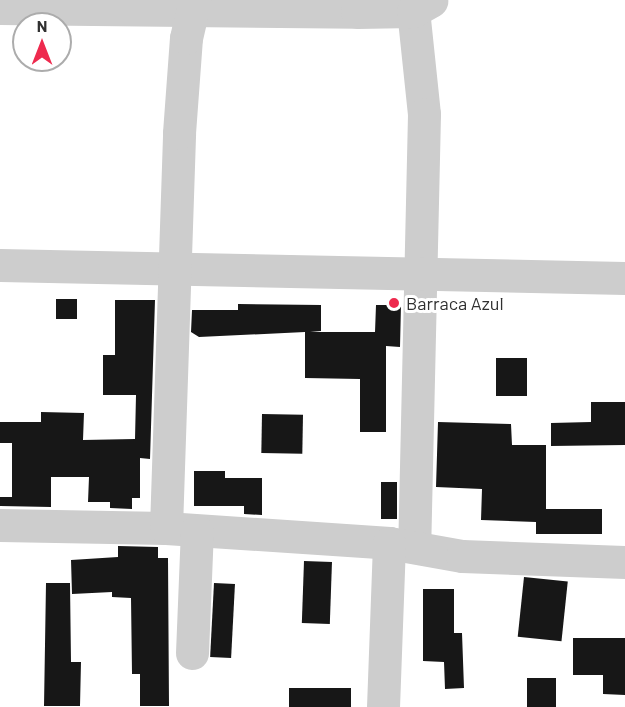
<!DOCTYPE html>
<style>
body{margin:0}
#map{position:relative;width:625px;height:707px;overflow:hidden;background:#fff;font-family:Barlow,sans-serif}
div>[style]{position:absolute}
.building>*{inset:0;background:#171717;transform-origin:0 0}
.minor>*{height:33px;margin:-16.5px;padding:0 16.5px;transform-origin:16.5px;border-radius:16.5px;background:#cdcdcd}
.dots>*{width:16px;height:16px;translate:-50% -50%;box-sizing:border-box;border:3px solid #fff;border-radius:50%}
span{translate:-50% -50%;white-space:nowrap;text-align:center;line-height:1.15;-webkit-text-stroke:6px #fff;paint-order:stroke}
.poi-label{font-size:18px;color:#303030}
.left{translate:0 -50%;text-align:left}
.north{position:absolute;left:12px;top:12px;width:60px;height:60px;box-sizing:border-box;background:#fff;border:2px solid #acacac;border-radius:50%;rotate:0deg;font-size:16px;font-weight:700;line-height:24px;text-align:center;color:#303030}
.north::after{content:'';display:block;margin:auto;width:21px;height:27px;background:#ee2a4e;clip-path:polygon(50% 0,100% 100%,50% 72%,0 100%)}
</style>
<div id="map">
<div class="building">
<i style="left:56px;top:299px;width:21px;height:20px"></i>
<i style="clip-path:polygon(115px 300px,155px 300px,150px 459px,140px 458px,140px 498px,132px 498px,132px 509px,110px 508px,110px 502px,88px 502px,89px 477px,51px 477px,51px 507px,0 506px,0 497px,12px 497px,12px 443px,0 443px,0 422px,41px 422px,41px 412px,84px 413px,83px 440px,135px 439px,136px 395px,103px 395px,103px 355px,115px 355px)"></i>
<i style="clip-path:polygon(238px 304px,321px 305px,321px 331px,310px 332px,375px 332px,376px 305px,401px 305px,400px 347px,386px 346px,386px 432px,360px 432px,360px 379px,305px 378px,305px 332px,199px 337px,191px 332px,192px 310px,238px 310px)"></i>
<i style="left:496px;top:358px;width:31px;height:38px"></i>
<i style="clip-path:polygon(591px 402px,625px 402px,625px 445px,551px 446px,551px 423px,591px 422px)"></i>
<i style="left:262px;top:414px;width:41px;height:39px;rotate:1deg"></i>
<i style="clip-path:polygon(438px 422px,511px 424px,512px 445px,546px 445px,546px 509px,602px 509px,602px 534px,536px 534px,536px 522px,481px 520px,482px 489px,436px 487px)"></i>
<i style="clip-path:polygon(194px 471px,225px 471px,225px 478px,262px 478px,262px 515px,244px 514px,244px 506px,194px 506px)"></i>
<i style="left:381px;top:482px;width:16px;height:37px"></i>
<i style="clip-path:polygon(118px 546px,158px 547px,158px 558px,168px 558px,169px 706px,140px 706px,140px 674px,132px 674px,131px 598px,112px 597px,112px 592px,72px 594px,71px 560px,118px 557px)"></i>
<i style="left:304px;top:561px;width:28px;height:62px;rotate:2deg"></i>
<i style="left:524px;top:577px;width:44px;height:60px;rotate:6deg"></i>
<i style="clip-path:polygon(46px 583px,70px 583px,71px 662px,81px 662px,80px 706px,44px 706px)"></i>
<i style="left:214px;top:583px;width:21px;height:74px;rotate:3deg"></i>
<i style="clip-path:polygon(423px 589px,454px 589px,454px 633px,462px 633px,464px 688px,445px 689px,444px 662px,423px 661px)"></i>
<i style="clip-path:polygon(573px 638px,625px 638px,625px 695px,603px 694px,603px 675px,573px 675px)"></i>
<i style="left:527px;top:678px;width:29px;height:29px"></i>
<i style="left:351px;top:688px;width:19px;height:62px;rotate:90deg"></i>
</div>
<div class="minor">
<i style="left:412px;top:0;width:115px;rotate:84deg"></i>
<i style="left:424px;top:114px;width:433px;rotate:91.3deg"></i>
<i style="left:0;top:8px;width:357px;rotate:0.6deg"></i>
<i style="left:357px;top:12px;width:56px;rotate:-1deg"></i>
<i style="left:413px;top:11px;width:21px;rotate:-29deg"></i>
<i style="left:0;top:265px;width:625px;rotate:1.19deg"></i>
<i style="left:0;top:525px;width:166px;rotate:1deg"></i>
<i style="left:166px;top:528px;width:224px;rotate:3.8deg"></i>
<i style="left:389px;top:543px;width:74px;rotate:10.1deg"></i>
<i style="left:462px;top:556px;width:163px;rotate:2.1deg"></i>
<i style="left:166px;top:528px;width:395px;rotate:-88.1deg"></i>
<i style="left:179px;top:133px;width:95px;rotate:-85.8deg"></i>
<i style="left:186px;top:38px;width:39px;rotate:-77deg"></i>
<i style="left:192px;top:653px;width:122px;rotate:-87.7deg"></i>
<i style="left:383px;top:707px;width:164px;rotate:-87.9deg"></i>
</div>
<div class="dots">
<i style="left:394px;top:303px;background:#ee2a4e"></i>
</div>
<div class="poi-label">
<span class="left" style="left:406px;top:303px">Barraca Azul</span>
</div>
<div class="north">N</div>
</div>
